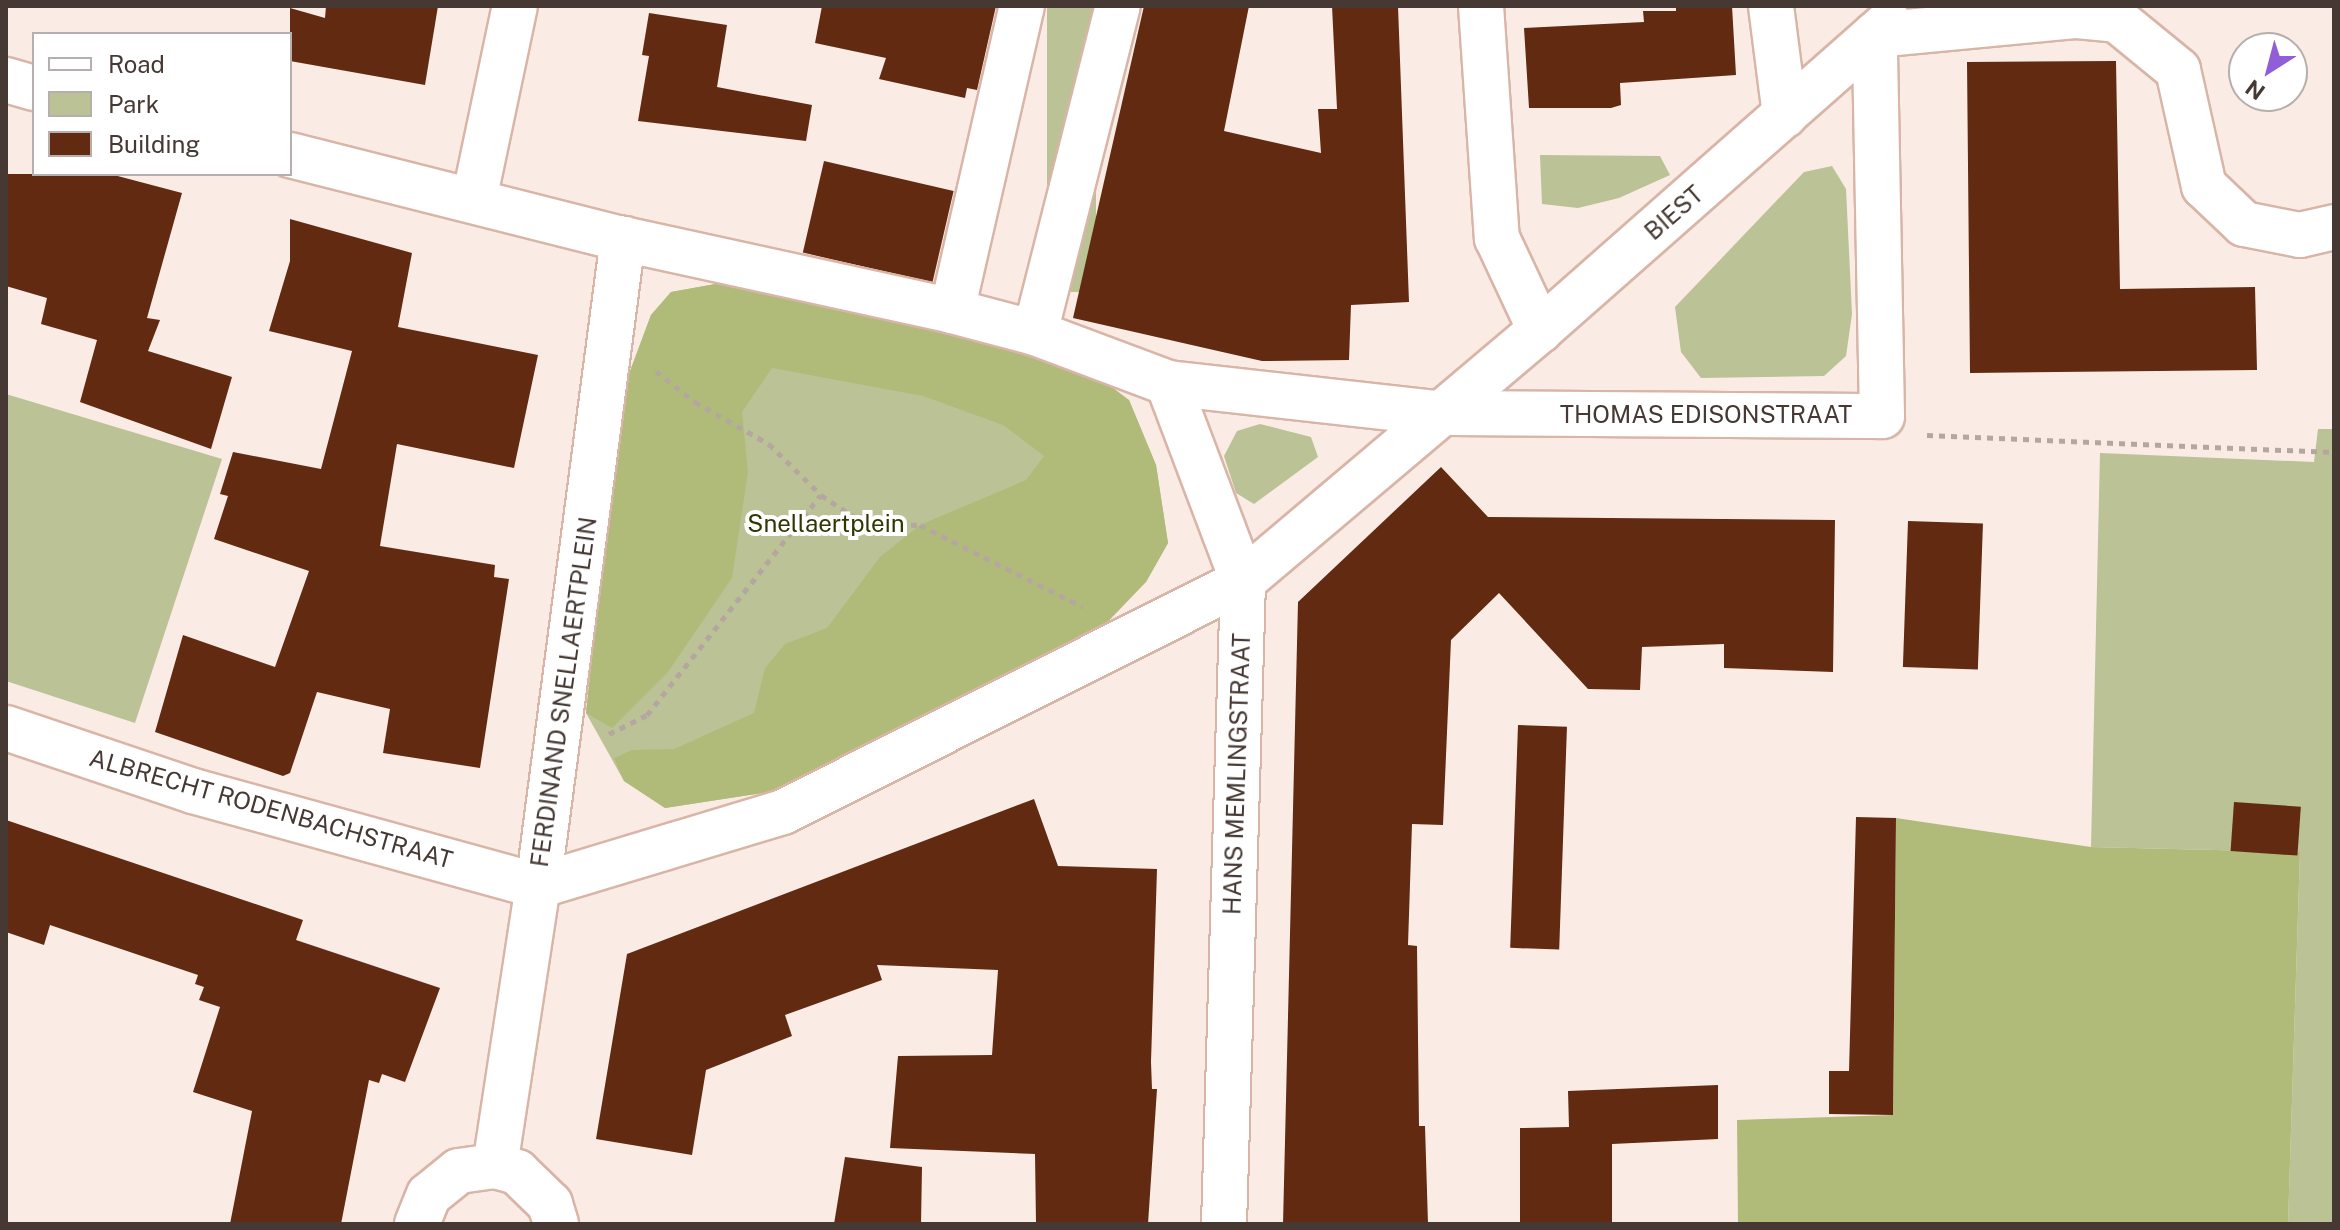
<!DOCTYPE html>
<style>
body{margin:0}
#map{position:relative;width:2340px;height:1230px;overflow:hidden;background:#faebe5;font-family:"Public Sans",sans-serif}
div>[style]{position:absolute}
.green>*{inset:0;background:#bbc295;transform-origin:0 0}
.forest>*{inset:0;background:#b1bb79}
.building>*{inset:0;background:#612a11;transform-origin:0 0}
.path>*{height:5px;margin-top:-2.5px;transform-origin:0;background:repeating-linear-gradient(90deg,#b5a6a0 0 6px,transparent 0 12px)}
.roads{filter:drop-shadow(2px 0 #d8b5a7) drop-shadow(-2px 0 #d8b5a7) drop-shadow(0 2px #d8b5a7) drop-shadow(0 -2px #d8b5a7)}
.minor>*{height:44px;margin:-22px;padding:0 22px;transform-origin:22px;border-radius:22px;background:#fff}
span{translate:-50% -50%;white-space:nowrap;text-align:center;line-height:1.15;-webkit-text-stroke:8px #fff;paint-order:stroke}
.street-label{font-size:24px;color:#463832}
.park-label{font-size:24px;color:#313602}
.frame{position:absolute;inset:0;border:8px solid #463832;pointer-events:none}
.legend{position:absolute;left:32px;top:32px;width:260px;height:144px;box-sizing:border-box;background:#fff;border:2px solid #b5afad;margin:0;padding:10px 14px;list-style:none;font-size:24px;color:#463832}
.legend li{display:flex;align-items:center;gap:16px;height:40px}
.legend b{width:40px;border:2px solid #b5afad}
.north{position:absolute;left:2228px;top:32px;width:80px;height:80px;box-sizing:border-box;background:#fff;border:2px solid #b5afad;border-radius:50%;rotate:216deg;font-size:22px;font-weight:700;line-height:32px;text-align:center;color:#463832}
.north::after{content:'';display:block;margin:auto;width:28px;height:36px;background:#905ed8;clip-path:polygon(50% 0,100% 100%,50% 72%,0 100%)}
</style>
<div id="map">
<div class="green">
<i style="left:1047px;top:6px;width:49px;height:286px"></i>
<i style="clip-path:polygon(1540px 155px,1660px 156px,1670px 175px,1619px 198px,1578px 208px,1542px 204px)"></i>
<i style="clip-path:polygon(1832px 166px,1846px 189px,1852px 314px,1846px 356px,1824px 376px,1701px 378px,1681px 352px,1675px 307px,1804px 172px)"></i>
<i style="clip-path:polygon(721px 283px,1129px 400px,1156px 465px,1168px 543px,1146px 582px,769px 792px,665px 808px,624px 781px,586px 713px,620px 398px,651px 315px,671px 292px)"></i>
<i style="clip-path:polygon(6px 394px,222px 459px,135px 723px,6px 681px)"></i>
<i style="clip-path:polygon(1260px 424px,1311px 437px,1318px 457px,1254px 504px,1236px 493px,1224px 456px,1237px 431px)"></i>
<i style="clip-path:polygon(2318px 429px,2334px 429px,2334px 1224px,2288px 1224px,2300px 852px,2091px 847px,2100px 453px,2314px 462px)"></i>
</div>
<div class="forest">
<i style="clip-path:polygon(721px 283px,876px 313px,1088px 369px,1129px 400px,1156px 465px,1168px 543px,1146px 582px,1098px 632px,769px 792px,665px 808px,624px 781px,614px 758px,632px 750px,674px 749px,754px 713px,765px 668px,785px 644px,827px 628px,880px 557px,920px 525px,1026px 480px,1044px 456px,1003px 425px,923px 396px,772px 368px,742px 412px,748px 472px,732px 578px,668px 672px,612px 728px,586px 713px,620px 398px,651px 315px,671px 292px)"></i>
<i style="clip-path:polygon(1896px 818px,2091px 847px,2300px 852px,2288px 1224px,1738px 1224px,1737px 1120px,1893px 1115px)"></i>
</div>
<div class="building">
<i style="clip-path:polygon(326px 6px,438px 6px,425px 85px,290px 61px,290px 8px,325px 18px)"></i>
<i style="clip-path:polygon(822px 6px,996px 6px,977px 90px,967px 88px,965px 98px,879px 79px,886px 58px,815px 43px)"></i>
<i style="clip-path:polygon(1144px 6px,1249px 6px,1224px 131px,1321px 153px,1318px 109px,1337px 109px,1332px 6px,1398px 6px,1409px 302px,1351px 305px,1349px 360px,1262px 361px,1073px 318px)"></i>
<i style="clip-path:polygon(1676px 6px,1732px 6px,1736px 75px,1620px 83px,1621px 105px,1611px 108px,1529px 108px,1524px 28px,1644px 22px,1643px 11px,1676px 11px)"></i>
<i style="clip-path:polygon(649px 13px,727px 25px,717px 87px,812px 105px,806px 141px,638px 121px,649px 56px,642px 55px)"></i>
<i style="clip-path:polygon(2116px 61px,2120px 289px,2255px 287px,2257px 370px,1970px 373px,1967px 62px)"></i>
<i style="left:824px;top:161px;width:133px;height:94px;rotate:13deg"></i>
<i style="clip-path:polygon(6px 174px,110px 174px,182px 193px,147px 318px,160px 320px,148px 351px,232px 377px,211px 449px,80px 402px,97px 340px,41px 324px,47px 298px,6px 286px)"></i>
<i style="clip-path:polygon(290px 219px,412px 253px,398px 327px,538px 355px,514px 468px,397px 444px,380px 546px,495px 565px,494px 577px,509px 579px,480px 768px,383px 753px,390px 709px,317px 692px,290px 773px,283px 776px,155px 732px,183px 635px,275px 667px,309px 571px,214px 539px,228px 496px,220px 494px,233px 452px,321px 469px,352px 351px,269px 331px,290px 261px)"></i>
<i style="clip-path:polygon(1441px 467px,1488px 517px,1835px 520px,1833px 672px,1724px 668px,1724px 644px,1642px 647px,1640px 690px,1588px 689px,1499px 593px,1451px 640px,1443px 825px,1412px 824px,1408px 945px,1417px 946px,1419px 1126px,1425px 1126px,1428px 1224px,1283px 1224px,1298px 602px)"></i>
<i style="left:1908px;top:521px;width:75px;height:146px;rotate:2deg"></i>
<i style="left:1518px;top:725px;width:49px;height:223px;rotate:2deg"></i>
<i style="clip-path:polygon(1034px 799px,1058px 866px,1157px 869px,1151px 1062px,1152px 1089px,1157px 1089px,1148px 1224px,1036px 1224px,1035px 1154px,890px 1148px,898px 1056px,992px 1055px,998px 970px,877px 965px,882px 980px,785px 1015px,792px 1036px,706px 1070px,692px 1155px,596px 1139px,627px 954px)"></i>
<i style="left:2234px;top:802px;width:67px;height:49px;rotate:4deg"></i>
<i style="clip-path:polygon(1856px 817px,1896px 818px,1893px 1115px,1829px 1114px,1829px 1071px,1849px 1071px)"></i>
<i style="clip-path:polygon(6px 820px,303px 920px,296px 940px,440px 988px,405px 1082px,382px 1074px,379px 1083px,369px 1080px,341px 1224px,230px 1224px,252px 1111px,193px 1092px,220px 1007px,199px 1000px,204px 987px,195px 984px,198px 975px,50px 925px,44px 945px,6px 932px)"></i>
<i style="clip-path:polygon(1718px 1085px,1718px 1139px,1612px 1144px,1612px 1224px,1520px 1224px,1520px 1128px,1569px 1127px,1568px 1091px)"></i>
<i style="clip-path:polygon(845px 1157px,922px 1167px,921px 1224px,834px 1224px)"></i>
</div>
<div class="path">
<i style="left:656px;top:371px;width:50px;rotate:38.5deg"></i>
<i style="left:695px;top:402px;width:85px;rotate:29.6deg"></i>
<i style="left:769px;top:444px;width:73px;rotate:44.4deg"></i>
<i style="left:821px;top:495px;width:50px;rotate:33.7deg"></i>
<i style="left:863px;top:523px;width:57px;rotate:2deg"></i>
<i style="left:920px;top:525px;width:182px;rotate:26.7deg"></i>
<i style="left:1927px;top:435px;width:407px;rotate:2.4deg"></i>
<i style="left:609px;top:734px;width:42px;rotate:-26.6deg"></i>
<i style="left:647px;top:715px;width:280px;rotate:-51.7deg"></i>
</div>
<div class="roads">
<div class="minor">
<i style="left:1481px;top:6px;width:233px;rotate:86.1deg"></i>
<i style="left:1497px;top:238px;width:102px;rotate:64.9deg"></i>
<i style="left:1771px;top:6px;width:110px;rotate:82.7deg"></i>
<i style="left:6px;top:80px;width:29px;rotate:16deg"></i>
<i style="left:290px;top:155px;width:343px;rotate:14.2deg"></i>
<i style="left:623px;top:239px;width:337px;rotate:12.3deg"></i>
<i style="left:952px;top:311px;width:86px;rotate:14.8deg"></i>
<i style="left:1035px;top:333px;width:142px;rotate:20.6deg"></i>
<i style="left:1168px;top:383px;width:271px;rotate:6.4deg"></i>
<i style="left:1437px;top:413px;width:445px;rotate:0.4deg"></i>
<i style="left:1882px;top:416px;width:381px;rotate:-91.1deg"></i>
<i style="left:1875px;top:35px;width:203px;rotate:-5.4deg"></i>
<i style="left:2077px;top:16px;width:40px;rotate:5.7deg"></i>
<i style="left:2117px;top:20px;width:79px;rotate:39.3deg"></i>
<i style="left:2178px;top:70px;width:119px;rotate:77.4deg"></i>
<i style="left:2204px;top:186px;width:55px;rotate:43.5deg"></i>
<i style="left:2244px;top:224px;width:57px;rotate:11.1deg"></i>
<i style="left:2300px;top:235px;width:35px;rotate:-13deg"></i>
<i style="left:474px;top:200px;width:198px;rotate:-78.1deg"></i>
<i style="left:952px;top:311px;width:313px;rotate:-77.1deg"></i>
<i style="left:1035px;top:333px;width:337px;rotate:-75.8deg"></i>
<i style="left:1168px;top:383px;width:212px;rotate:69.3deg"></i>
<i style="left:1243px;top:581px;width:643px;rotate:91.69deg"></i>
<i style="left:6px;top:728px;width:197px;rotate:18.6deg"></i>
<i style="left:193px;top:791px;width:358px;rotate:15.4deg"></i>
<i style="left:538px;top:886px;width:256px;rotate:-16.8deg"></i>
<i style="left:783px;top:812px;width:515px;rotate:-26.66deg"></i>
<i style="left:1243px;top:581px;width:389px;rotate:-40.2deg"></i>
<i style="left:1540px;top:330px;width:465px;rotate:-41.4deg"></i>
<i style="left:495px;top:1166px;width:283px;rotate:-81.3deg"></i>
<i style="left:538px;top:886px;width:653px;rotate:-82.52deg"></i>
<i style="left:417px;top:1224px;width:31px;rotate:-68deg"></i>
<i style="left:429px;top:1195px;width:38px;rotate:-39deg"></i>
<i style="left:459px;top:1171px;width:36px;rotate:-8deg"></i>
<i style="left:495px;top:1166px;width:23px;rotate:15deg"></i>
<i style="left:517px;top:1172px;width:46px;rotate:44.1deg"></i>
<i style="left:550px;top:1204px;width:21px;rotate:73deg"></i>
</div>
</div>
<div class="street-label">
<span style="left:1674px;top:213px;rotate:-41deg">BIEST</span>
<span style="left:1706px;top:415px">THOMAS EDISONSTRAAT</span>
<span style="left:564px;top:692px;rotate:-82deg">FERDINAND SNELLAERTPLEIN</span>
<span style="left:1237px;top:774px;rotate:-88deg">HANS MEMLINGSTRAAT</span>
<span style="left:271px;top:809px;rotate:16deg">ALBRECHT RODENBACHSTRAAT</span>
</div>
<div class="park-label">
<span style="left:826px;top:524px">Snellaertplein</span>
</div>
<div class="frame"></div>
<ul class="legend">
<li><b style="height:10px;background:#fff"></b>Road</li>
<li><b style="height:22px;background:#bbc295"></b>Park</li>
<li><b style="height:22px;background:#612a11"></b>Building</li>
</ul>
<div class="north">N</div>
</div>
